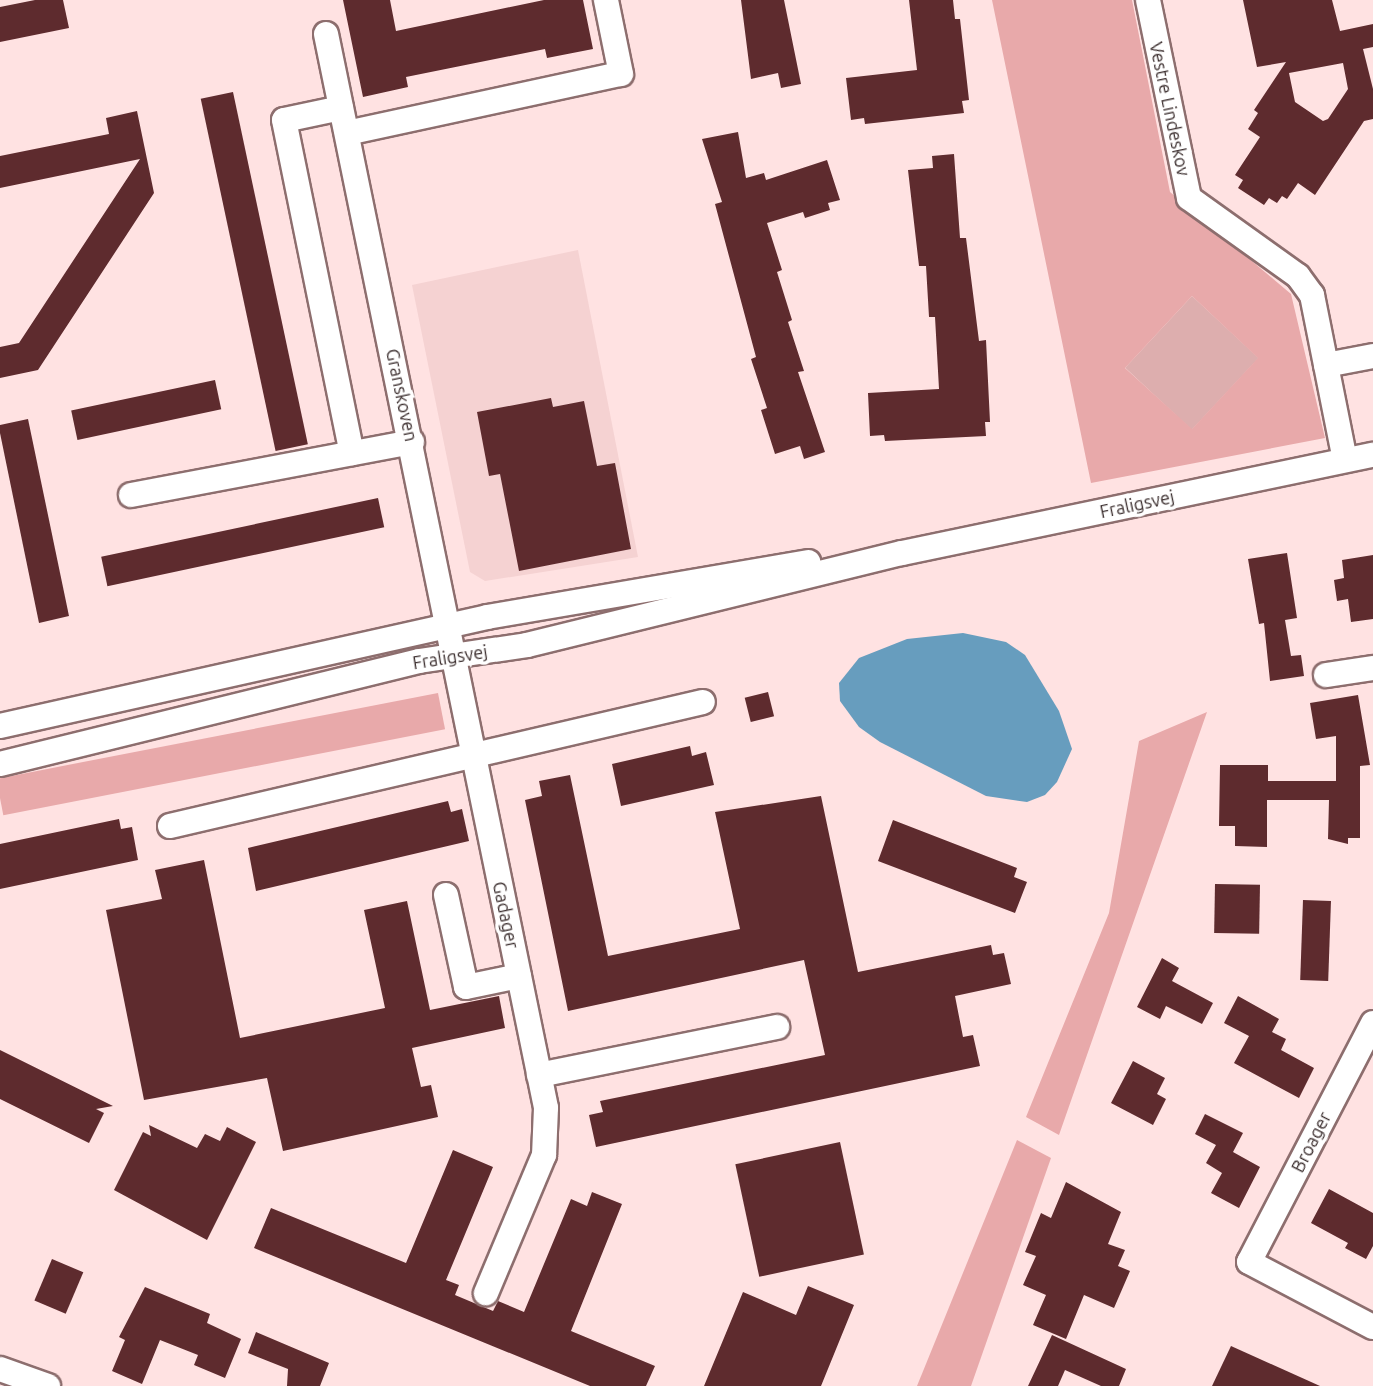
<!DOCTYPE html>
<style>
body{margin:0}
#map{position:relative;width:1373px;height:1386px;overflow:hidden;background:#ffe2e2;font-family:Ubuntu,sans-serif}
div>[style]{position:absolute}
.built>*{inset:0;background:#f5d2d2}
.green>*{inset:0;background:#ddaeae;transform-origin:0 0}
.forest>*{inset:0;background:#e8a9aa;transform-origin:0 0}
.water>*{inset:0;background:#679dbe}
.building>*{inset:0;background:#5e2b2e;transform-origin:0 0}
.roads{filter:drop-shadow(2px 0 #8d6e6e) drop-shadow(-2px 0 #8d6e6e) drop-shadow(0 2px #8d6e6e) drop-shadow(0 -2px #8d6e6e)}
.minor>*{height:24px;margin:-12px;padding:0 12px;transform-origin:12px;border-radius:12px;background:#fff}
span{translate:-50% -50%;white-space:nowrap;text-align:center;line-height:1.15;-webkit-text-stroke:7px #fff;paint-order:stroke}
.street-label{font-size:18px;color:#3c2f2f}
</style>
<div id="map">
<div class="built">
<i style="clip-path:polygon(578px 250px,638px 557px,485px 581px,470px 572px,412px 285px)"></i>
</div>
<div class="green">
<i style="left:1192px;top:296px;width:91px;height:98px;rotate:43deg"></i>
</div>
<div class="forest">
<i style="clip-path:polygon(evenodd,992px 0,1132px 0,1170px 192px,1291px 294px,1325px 438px,1091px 483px,992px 0,1192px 296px,1258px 358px,1192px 429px,1125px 368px,1192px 296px)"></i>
<i style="left:438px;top:693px;width:37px;height:450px;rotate:79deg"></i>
<i style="clip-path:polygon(1207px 712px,1059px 1135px,1026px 1117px,1109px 913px,1139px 741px)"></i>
<i style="clip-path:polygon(1017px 1140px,1051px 1158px,971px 1386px,917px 1386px)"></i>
</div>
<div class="water">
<i style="clip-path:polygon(963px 633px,1006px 642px,1025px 655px,1059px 711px,1072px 749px,1057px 782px,1045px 795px,1027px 802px,986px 796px,880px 742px,859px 727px,840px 701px,839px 683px,859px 658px,907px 639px)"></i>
</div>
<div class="building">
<i style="clip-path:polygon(35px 0,63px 0,69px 28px,0 42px,0 7px)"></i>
<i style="clip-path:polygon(343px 0,390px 0,396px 31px,544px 0,583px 0,593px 49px,547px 58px,545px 49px,406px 77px,408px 87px,363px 97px)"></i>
<i style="clip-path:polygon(741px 0,784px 0,801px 84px,781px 88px,778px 73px,751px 79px)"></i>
<i style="clip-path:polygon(909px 0,953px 0,955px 19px,960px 19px,969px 100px,962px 101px,964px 113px,865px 124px,864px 118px,851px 120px,846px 78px,917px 70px)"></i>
<i style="clip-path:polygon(evenodd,1243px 0,1332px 0,1340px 31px,1373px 24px,1373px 47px,1363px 49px,1373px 89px,1373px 119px,1364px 121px,1315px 195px,1298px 183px,1287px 199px,1282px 196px,1277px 203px,1269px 198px,1264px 205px,1238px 188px,1243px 180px,1235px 175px,1260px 137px,1248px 129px,1258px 113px,1254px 110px,1286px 62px,1257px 67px,1243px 0,1343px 63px,1348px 89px,1328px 119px,1323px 121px,1295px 102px,1289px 73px,1343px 63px)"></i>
<i style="left:233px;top:92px;width:360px;height:33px;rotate:78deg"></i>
<i style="clip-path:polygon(137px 111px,154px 193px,38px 370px,0 378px,0 347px,19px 343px,140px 159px,0 188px,0 156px,109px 134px,106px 118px)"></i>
<i style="clip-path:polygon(738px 132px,746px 178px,764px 173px,766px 180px,827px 160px,840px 200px,828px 203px,830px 210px,805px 218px,803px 212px,767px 223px,782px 270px,777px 272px,792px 320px,788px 322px,804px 371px,798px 372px,825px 452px,804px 459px,800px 446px,775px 454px,761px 410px,767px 408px,751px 359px,756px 357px,715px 204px,722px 202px,702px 139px)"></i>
<i style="clip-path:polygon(954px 154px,960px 238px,966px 238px,979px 341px,986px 340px,990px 422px,985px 422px,986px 436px,885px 441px,884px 435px,870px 436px,868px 393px,939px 389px,935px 317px,929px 317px,926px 266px,919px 266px,908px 170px,933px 168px,932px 156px)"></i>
<i style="left:215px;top:380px;width:30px;height:147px;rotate:78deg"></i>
<i style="clip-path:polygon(551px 398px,553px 407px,584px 401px,597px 466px,615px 463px,631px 549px,519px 571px,500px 474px,489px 476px,477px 412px)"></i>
<i style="clip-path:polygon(28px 419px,69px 616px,39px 623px,0 433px,0 425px)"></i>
<i style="left:378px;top:498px;width:30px;height:283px;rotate:78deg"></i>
<i style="clip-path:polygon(1287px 553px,1297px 618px,1285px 620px,1291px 656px,1301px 655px,1304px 676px,1270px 681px,1264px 623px,1259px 624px,1248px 559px)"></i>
<i style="clip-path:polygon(1373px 555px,1373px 619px,1351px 622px,1348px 599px,1337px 601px,1334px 580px,1344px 578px,1342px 560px)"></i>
<i style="left:768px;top:692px;width:25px;height:24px;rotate:76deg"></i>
<i style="clip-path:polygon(1358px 695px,1370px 765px,1360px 766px,1360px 838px,1348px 838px,1348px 844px,1328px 839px,1329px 800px,1267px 800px,1267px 847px,1235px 846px,1235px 826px,1219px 826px,1220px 765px,1268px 765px,1268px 781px,1336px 781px,1336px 736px,1316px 739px,1310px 703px)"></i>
<i style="clip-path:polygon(690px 746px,692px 756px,706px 752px,714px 785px,621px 806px,612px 764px)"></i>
<i style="clip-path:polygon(570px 775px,608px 956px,740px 929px,715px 812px,821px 796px,858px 972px,991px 945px,993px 955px,1004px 953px,1011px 984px,955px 996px,963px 1037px,973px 1035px,980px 1066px,596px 1147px,589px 1115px,603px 1112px,600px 1101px,825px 1055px,804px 960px,568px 1011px,525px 800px,542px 796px,539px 781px)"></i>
<i style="clip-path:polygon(448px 801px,451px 812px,462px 809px,469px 841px,256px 891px,248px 848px)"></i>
<i style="clip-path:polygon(119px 819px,121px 829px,132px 827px,138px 860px,0 889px,0 844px)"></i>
<i style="clip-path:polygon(893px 820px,1017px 868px,1014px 877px,1027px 882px,1015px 913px,878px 861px)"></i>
<i style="clip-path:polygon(204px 860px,240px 1038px,385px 1008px,364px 910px,407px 901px,430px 1010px,499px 996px,505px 1028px,412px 1048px,421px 1087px,431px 1085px,438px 1117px,283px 1151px,267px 1078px,144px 1100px,106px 910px,162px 899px,155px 870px)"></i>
<i style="left:1215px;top:884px;width:45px;height:49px;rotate:1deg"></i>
<i style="left:1303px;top:900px;width:28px;height:80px;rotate:2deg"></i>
<i style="clip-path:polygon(1162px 958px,1179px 968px,1172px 981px,1213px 1003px,1202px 1024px,1166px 1006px,1160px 1019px,1137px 1007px)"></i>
<i style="clip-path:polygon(1238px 996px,1279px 1019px,1272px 1032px,1286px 1039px,1281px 1050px,1314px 1068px,1299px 1098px,1234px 1063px,1249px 1036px,1224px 1023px)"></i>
<i style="clip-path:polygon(0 1050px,113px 1106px,96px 1109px,104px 1113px,89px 1143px,0 1099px)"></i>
<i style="clip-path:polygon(1133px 1061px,1165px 1078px,1157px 1094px,1166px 1099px,1153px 1125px,1111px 1103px)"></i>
<i style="clip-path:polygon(1205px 1114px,1243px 1133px,1233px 1152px,1260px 1167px,1239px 1208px,1211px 1193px,1222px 1173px,1206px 1163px,1216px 1145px,1195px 1134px)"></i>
<i style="clip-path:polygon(149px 1125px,197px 1148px,205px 1134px,220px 1141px,227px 1127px,256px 1142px,207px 1240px,114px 1190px,143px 1132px,151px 1136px)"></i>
<i style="left:840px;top:1142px;width:115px;height:107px;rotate:78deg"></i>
<i style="clip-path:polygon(453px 1150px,493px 1167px,446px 1280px,459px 1285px,455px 1295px,493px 1311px,498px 1301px,524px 1312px,571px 1199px,587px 1206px,592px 1192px,622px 1204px,571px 1331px,655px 1366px,646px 1386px,590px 1386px,254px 1248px,271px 1208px,406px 1263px)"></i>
<i style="clip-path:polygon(1066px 1182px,1121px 1212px,1108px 1244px,1125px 1250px,1118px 1266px,1130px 1271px,1114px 1308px,1084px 1295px,1066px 1339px,1033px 1325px,1046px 1295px,1023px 1285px,1036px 1256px,1025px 1252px,1041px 1213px,1051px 1218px)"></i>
<i style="clip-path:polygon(1329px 1189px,1373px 1213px,1373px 1246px,1366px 1259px,1345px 1248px,1348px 1243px,1311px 1223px)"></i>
<i style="left:52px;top:1259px;width:34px;height:45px;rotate:23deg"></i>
<i style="clip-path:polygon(808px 1286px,854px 1305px,821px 1386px,704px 1386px,743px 1292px,796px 1315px)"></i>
<i style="clip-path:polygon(145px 1287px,210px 1314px,207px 1323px,241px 1339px,225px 1378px,194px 1365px,198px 1355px,160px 1340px,142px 1384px,112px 1371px,125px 1340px,119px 1337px)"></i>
<i style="clip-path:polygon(256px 1332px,329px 1363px,320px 1386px,287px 1386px,288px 1369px,248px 1353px)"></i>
<i style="clip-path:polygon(1052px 1335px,1126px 1369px,1119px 1386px,1101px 1386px,1065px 1370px,1058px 1386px,1028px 1386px)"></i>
<i style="clip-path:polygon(1231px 1346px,1320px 1386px,1212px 1386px)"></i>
</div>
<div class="roads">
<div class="minor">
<i style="left:1148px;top:0;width:202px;rotate:78.3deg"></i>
<i style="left:1189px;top:198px;width:134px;rotate:35.6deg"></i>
<i style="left:1298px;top:276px;width:24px;rotate:54deg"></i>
<i style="left:1312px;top:295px;width:168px;rotate:78.7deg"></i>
<i style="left:326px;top:34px;width:1096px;rotate:78.42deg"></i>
<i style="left:546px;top:1108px;width:47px;rotate:92.4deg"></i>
<i style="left:544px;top:1155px;width:150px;rotate:112.8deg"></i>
<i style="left:341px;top:108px;width:58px;rotate:168.1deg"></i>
<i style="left:284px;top:120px;width:340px;rotate:78.5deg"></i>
<i style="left:347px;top:133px;width:280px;rotate:-12.2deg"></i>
<i style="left:621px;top:74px;width:76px;rotate:-101.5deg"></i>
<i style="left:1326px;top:365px;width:48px;rotate:-10.8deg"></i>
<i style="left:131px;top:495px;width:286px;rotate:-10.7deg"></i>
<i style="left:1326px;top:675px;width:48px;rotate:-8.5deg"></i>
<i style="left:0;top:726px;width:499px;rotate:-12.6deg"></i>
<i style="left:487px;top:617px;width:326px;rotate:-9.7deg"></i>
<i style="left:0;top:764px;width:431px;rotate:-13.8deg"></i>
<i style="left:419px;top:661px;width:109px;rotate:-8.4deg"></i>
<i style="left:527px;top:645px;width:386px;rotate:-13.8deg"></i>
<i style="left:902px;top:553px;width:481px;rotate:-11.8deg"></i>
<i style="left:170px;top:826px;width:547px;rotate:-13.1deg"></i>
<i style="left:446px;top:895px;width:94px;rotate:77.7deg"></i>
<i style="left:466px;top:987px;width:54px;rotate:-11.7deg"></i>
<i style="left:1373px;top:1023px;width:269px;rotate:117.4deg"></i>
<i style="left:1249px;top:1262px;width:140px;rotate:27.7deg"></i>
<i style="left:539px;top:1075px;width:243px;rotate:-11.4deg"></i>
<i style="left:0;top:1369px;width:51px;rotate:19.5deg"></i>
</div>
</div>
<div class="street-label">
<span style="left:1170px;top:109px;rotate:78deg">Vestre Lindeskov</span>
<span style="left:402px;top:395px;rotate:78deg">Granskoven</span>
<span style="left:1137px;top:504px;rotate:-12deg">Fraligsvej</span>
<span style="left:450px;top:657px;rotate:-9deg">Fraligsvej</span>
<span style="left:506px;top:915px;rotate:78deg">Gadager</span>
<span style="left:1311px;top:1142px;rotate:-63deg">Broager</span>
</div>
</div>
